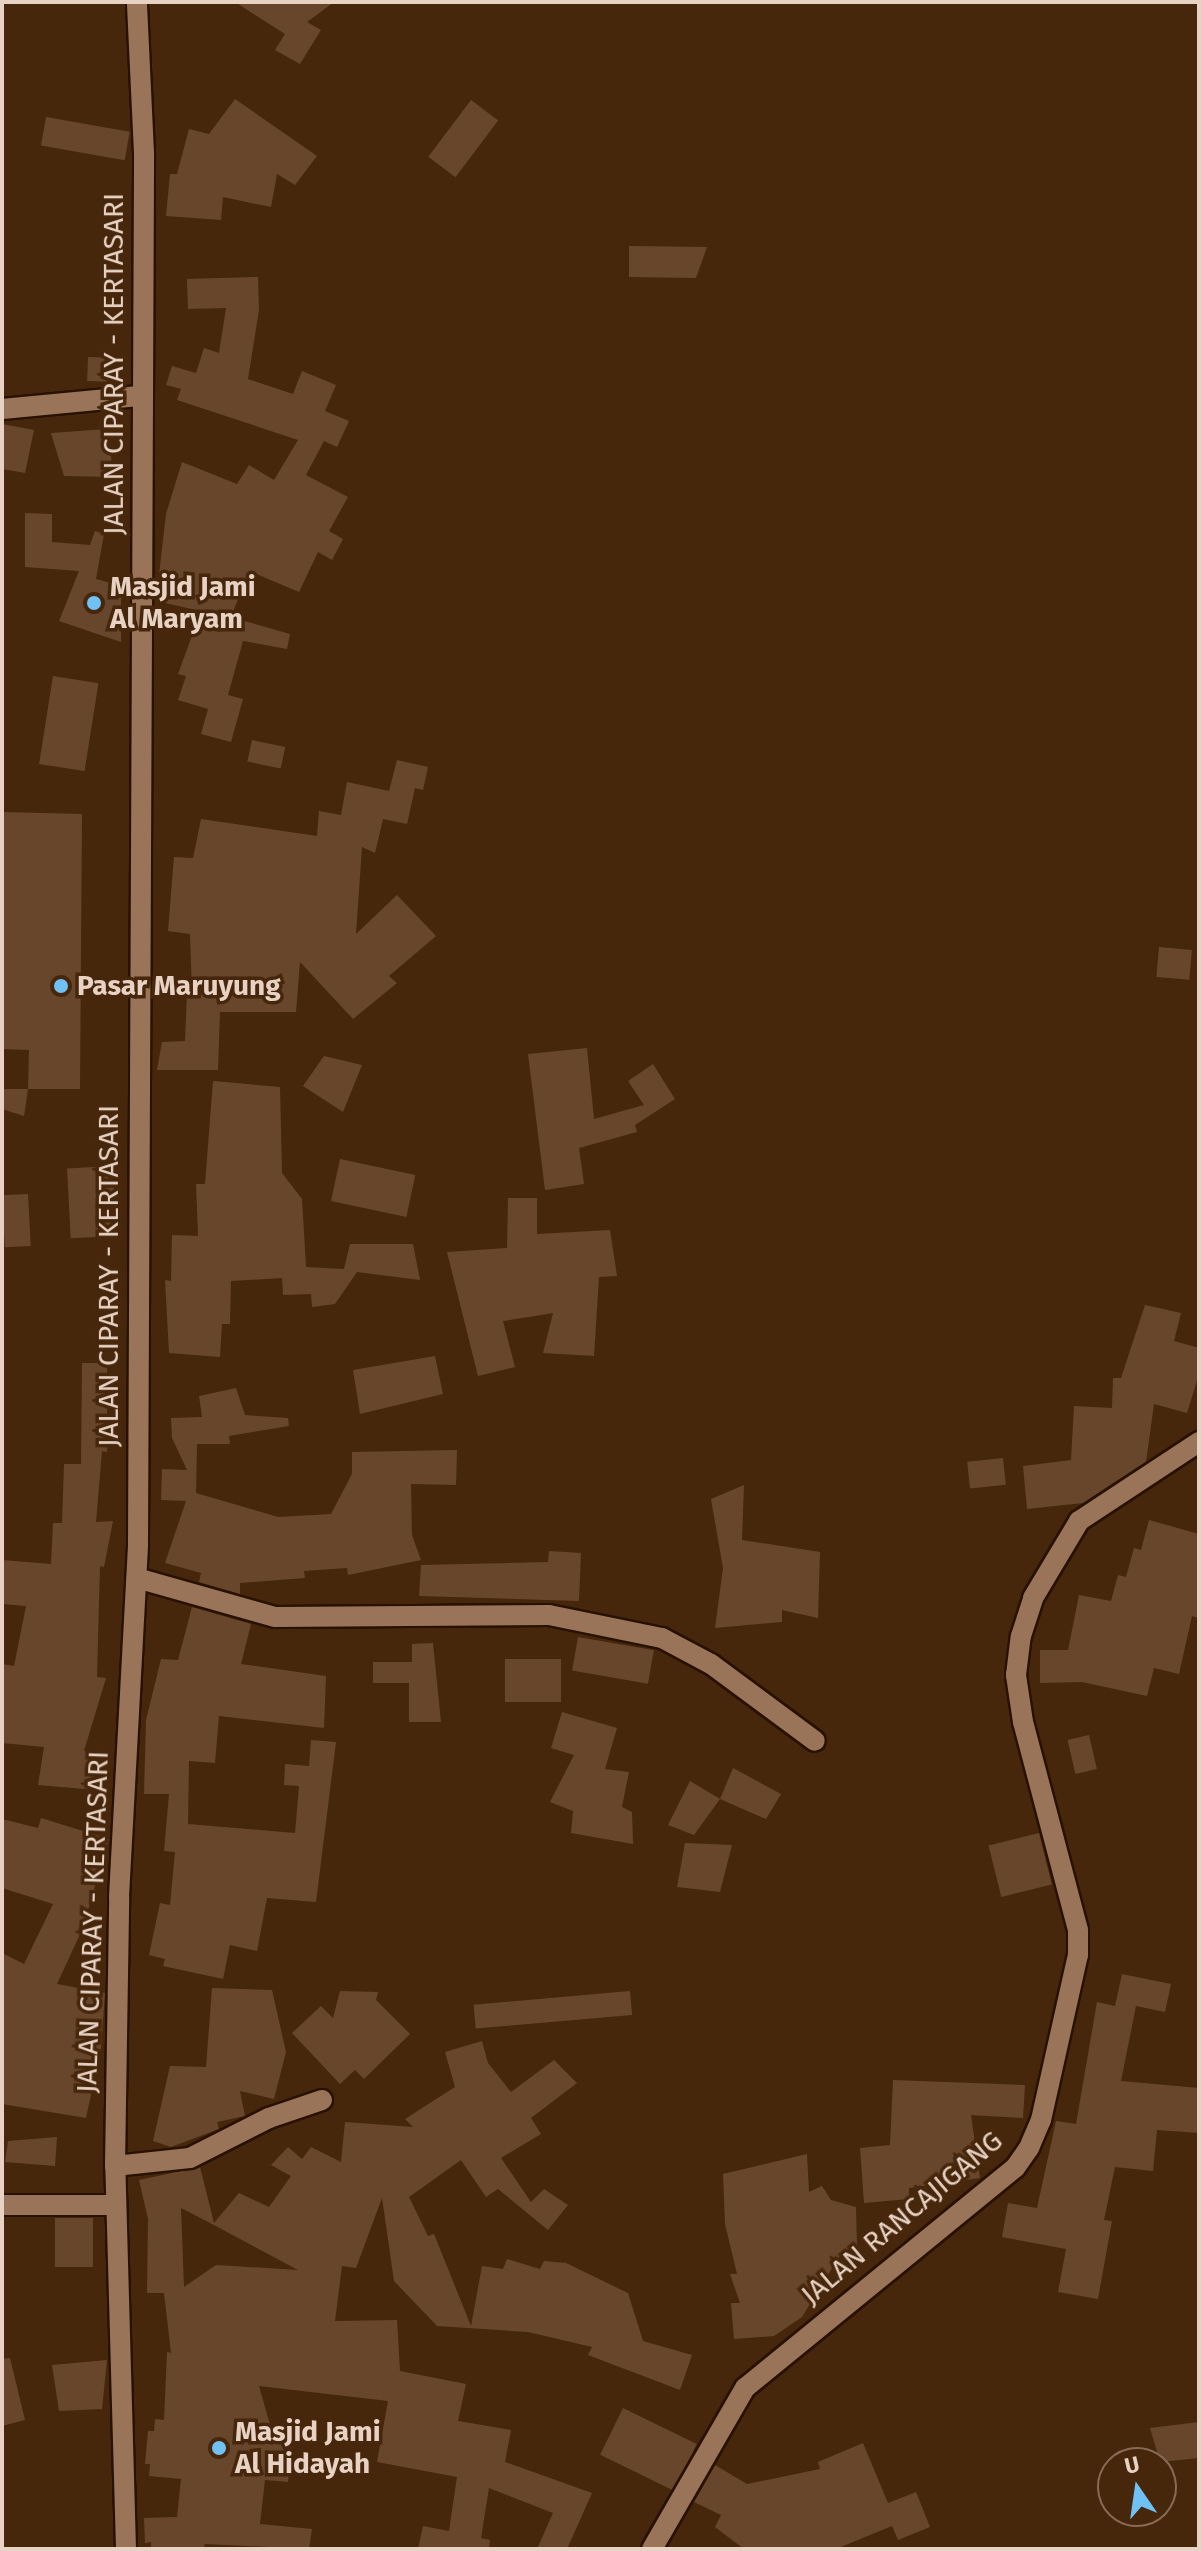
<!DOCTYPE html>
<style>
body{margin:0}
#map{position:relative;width:1201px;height:2551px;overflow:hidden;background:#47270c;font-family:"Fira Sans",sans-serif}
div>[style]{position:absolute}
.building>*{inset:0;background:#68462b;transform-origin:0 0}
.roads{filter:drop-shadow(2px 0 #281100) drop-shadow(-2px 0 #281100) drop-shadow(0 2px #281100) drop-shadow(0 -2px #281100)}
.minor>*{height:20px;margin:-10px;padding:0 10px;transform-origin:10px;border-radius:10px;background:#997458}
.secondary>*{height:20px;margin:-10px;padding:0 10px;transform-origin:10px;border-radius:10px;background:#997458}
.dots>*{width:22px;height:22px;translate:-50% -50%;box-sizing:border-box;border:4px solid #47270c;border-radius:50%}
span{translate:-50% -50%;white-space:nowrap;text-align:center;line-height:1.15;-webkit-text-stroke:7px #47270c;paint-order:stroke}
.street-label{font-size:28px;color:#e7d2c3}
.poi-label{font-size:28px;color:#e7d2c3;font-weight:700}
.left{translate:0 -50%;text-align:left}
.frame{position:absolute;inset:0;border:4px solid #e7d2c3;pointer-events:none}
.north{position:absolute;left:1097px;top:2447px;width:80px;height:80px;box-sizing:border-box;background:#47270c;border:2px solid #876b55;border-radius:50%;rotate:347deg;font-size:22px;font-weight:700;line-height:32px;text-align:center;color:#e7d2c3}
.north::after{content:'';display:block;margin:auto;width:28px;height:36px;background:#70c1f4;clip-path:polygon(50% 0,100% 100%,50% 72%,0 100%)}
</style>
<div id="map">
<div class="building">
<i style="clip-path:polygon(235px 2px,334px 2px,307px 22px,321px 30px,300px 64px,275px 50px,285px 34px)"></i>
<i style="clip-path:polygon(235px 99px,317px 156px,295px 185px,277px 174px,271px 207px,223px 197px,221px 220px,166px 216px,170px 174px,177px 174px,189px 129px,209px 134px)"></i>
<i style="left:471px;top:100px;width:34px;height:71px;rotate:37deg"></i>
<i style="left:46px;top:117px;width:85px;height:29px;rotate:10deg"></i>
<i style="clip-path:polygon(629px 246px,707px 247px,696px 278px,629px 277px)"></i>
<i style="clip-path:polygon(258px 277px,259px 310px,248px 379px,293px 394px,302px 371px,336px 385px,325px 411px,349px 421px,337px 447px,324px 441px,306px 475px,348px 497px,329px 531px,343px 539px,332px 560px,318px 552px,299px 592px,249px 571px,231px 617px,290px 634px,287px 649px,243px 641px,228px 695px,243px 699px,231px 742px,201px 734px,208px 709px,178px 700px,186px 676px,178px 674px,201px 611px,156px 601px,166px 514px,182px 462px,237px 484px,249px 465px,274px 480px,298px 440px,177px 400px,181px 389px,166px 385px,172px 366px,196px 373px,204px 348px,219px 353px,226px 308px,188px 309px,187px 279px)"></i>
<i style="left:88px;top:357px;width:23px;height:24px;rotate:2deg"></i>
<i style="clip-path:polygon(2px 424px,34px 430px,25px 473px,2px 469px)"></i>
<i style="clip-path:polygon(107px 429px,114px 477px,64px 476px,51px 433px)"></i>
<i style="clip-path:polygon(25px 513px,52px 514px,52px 542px,90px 545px,95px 531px,104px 534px,96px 579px,121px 586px,121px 642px,59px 621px,79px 571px,25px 567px)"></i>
<i style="left:53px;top:676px;width:46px;height:89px;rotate:9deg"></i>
<i style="left:252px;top:740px;width:34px;height:22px;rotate:12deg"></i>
<i style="clip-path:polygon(397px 760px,428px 767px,423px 790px,415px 788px,407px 824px,383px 819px,375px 853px,362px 847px,356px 934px,397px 895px,436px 936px,389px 976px,397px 983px,353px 1019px,300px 962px,296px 1012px,220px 1012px,218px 1070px,157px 1070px,162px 1042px,185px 1041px,187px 992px,192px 992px,190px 934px,168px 931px,174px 857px,193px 858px,201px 819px,317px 836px,319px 811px,341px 815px,347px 782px,389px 791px)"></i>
<i style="clip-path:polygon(2px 812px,82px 814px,80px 1089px,28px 1089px,29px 1050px,2px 1049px)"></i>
<i style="left:1159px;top:947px;width:33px;height:30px;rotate:5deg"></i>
<i style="clip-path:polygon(587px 1048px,594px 1119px,644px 1105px,628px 1081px,653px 1064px,675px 1099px,635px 1125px,637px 1132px,579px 1148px,584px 1184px,545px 1190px,528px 1054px)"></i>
<i style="clip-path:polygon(324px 1056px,362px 1065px,343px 1112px,303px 1086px)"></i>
<i style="clip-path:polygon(213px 1081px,280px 1087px,282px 1173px,302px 1199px,306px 1267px,344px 1269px,350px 1244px,413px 1244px,420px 1280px,357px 1272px,335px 1304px,312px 1307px,311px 1294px,283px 1295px,282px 1278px,231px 1281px,230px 1324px,222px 1324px,220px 1357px,169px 1353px,165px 1280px,171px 1281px,172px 1235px,198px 1236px,196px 1184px,205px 1184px)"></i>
<i style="clip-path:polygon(2px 1089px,28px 1089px,24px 1116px,2px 1109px)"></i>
<i style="left:340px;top:1159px;width:77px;height:43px;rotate:12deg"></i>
<i style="left:113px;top:1166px;width:70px;height:46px;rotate:87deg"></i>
<i style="left:28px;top:1194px;width:52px;height:26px;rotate:87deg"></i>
<i style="clip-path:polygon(508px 1198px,537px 1198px,537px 1234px,610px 1230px,617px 1276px,599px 1277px,594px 1356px,543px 1353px,553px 1313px,503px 1321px,515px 1367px,478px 1376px,447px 1252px,507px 1248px)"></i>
<i style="clip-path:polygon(1145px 1305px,1181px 1313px,1174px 1341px,1199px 1348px,1199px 1374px,1187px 1413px,1154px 1404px,1146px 1462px,1083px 1503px,1027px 1509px,1023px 1466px,1071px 1460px,1074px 1406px,1112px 1408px,1113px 1378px,1121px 1378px)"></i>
<i style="clip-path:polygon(435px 1356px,443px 1394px,360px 1414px,353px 1370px)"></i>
<i style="clip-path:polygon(82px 1363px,107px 1363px,107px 1452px,102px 1451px,96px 1522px,113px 1521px,104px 1567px,100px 1566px,97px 1677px,106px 1678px,84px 1751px,101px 1752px,96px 1790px,38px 1785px,44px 1747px,2px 1743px,2px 1664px,14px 1666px,26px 1606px,2px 1604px,2px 1560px,51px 1564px,53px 1523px,62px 1523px,64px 1464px,81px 1464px)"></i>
<i style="clip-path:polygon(236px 1388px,245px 1415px,288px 1418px,289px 1426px,229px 1436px,230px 1444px,197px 1444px,196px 1493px,278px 1517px,331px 1514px,352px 1474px,352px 1452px,457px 1450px,456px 1485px,411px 1484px,412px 1535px,421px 1560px,348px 1575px,347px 1568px,304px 1571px,305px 1578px,240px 1583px,240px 1594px,199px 1582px,201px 1573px,165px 1563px,186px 1501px,161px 1500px,162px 1469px,187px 1470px,172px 1438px,171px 1418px,202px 1417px,199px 1396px)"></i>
<i style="left:1003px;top:1458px;width:27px;height:36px;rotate:84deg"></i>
<i style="clip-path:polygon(744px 1485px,742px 1540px,820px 1552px,818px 1618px,782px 1610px,782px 1622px,715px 1628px,723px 1568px,711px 1499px)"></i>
<i style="clip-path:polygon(1149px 1520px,1199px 1534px,1199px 1618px,1192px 1616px,1179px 1674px,1154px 1668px,1147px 1696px,1082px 1682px,1040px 1683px,1040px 1650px,1068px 1650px,1079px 1595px,1111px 1601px,1118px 1575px,1126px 1577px,1134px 1548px,1141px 1550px)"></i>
<i style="clip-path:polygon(549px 1551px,581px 1553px,579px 1601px,419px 1596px,421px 1565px,548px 1562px)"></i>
<i style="clip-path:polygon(192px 1607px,251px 1624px,241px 1664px,326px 1676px,324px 1728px,219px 1716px,215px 1763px,189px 1761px,188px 1824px,295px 1833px,299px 1786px,284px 1785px,285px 1764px,309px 1766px,311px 1740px,336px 1742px,316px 1902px,267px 1898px,257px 1951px,230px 1945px,223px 1979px,163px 1966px,165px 1959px,149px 1955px,160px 1903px,170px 1905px,175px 1852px,164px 1851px,169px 1794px,144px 1794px,146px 1720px,161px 1659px,178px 1660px)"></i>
<i style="left:578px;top:1637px;width:77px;height:34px;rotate:10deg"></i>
<i style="clip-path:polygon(433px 1643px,441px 1722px,409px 1722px,409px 1683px,373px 1683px,373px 1662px,412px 1662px,412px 1644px)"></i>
<i style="left:561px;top:1659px;width:43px;height:56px;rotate:90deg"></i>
<i style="clip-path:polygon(562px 1712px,617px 1728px,605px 1769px,629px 1772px,622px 1807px,632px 1812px,633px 1844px,571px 1833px,573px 1811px,550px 1802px,574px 1755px,551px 1748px)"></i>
<i style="left:1089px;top:1735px;width:35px;height:22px;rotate:77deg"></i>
<i style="clip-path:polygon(733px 1768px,781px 1794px,766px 1819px,720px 1799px)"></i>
<i style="clip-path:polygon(690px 1781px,720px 1799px,694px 1835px,668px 1825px)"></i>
<i style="clip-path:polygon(41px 1818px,109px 1839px,82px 1930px,57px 1984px,105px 1993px,101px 2048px,86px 2118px,2px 2104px,2px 1953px,24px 1964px,53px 1904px,2px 1888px,2px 1819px,38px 1828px)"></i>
<i style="left:1039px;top:1833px;width:53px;height:52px;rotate:76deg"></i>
<i style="clip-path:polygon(685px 1843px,732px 1845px,720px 1892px,677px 1887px)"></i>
<i style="clip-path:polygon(1122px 1974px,1171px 1984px,1165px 2012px,1136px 2006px,1121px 2081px,1199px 2088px,1199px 2133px,1157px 2130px,1153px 2171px,1115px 2167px,1104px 2220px,1112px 2221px,1098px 2299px,1058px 2292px,1066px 2249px,1002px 2237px,1008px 2203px,1037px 2208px,1056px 2121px,1076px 2124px,1097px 2002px,1115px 2006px)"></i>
<i style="clip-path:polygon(212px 1988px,272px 1990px,286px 2052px,274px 2099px,240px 2091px,245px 2116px,217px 2122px,219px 2129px,171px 2147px,153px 2141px,170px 2066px,206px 2067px)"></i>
<i style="clip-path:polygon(340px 1991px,378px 1992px,376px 2000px,410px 2034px,364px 2079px,355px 2070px,340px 2084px,292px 2033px,321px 2006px,333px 2018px)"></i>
<i style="left:630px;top:1991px;width:24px;height:157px;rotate:85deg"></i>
<i style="clip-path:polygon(evenodd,482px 2041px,488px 2063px,511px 2092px,554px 2060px,577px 2083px,531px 2118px,541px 2134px,501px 2158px,531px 2202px,544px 2189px,568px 2205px,548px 2230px,498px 2189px,486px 2197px,461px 2160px,409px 2197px,428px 2236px,434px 2234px,471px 2326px,482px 2266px,503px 2269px,507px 2259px,540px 2269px,544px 2261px,566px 2263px,628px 2293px,643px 2341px,692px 2355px,680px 2390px,588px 2355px,592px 2347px,528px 2332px,437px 2326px,394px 2281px,382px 2198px,356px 2268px,342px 2266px,335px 2321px,397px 2320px,400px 2371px,466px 2384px,458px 2421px,511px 2430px,505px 2462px,592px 2493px,567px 2549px,537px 2549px,553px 2513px,489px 2488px,481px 2538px,490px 2540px,489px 2549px,418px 2549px,423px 2526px,449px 2531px,457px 2477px,377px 2462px,388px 2401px,259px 2386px,271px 2428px,293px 2430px,288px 2482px,265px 2480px,260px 2524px,312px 2529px,309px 2549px,205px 2544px,203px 2549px,151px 2549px,151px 2542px,145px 2543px,144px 2518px,177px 2517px,181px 2479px,149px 2476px,150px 2464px,145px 2464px,148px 2431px,154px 2431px,155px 2419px,164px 2420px,167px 2352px,171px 2353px,164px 2293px,147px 2293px,148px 2219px,139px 2180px,200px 2167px,214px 2223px,239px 2193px,269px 2207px,291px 2176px,271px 2165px,288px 2147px,302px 2159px,311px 2147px,341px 2162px,345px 2122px,413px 2127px,405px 2119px,455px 2087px,445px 2052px,482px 2041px,181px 2208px,212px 2224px,298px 2270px,216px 2265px,184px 2287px,181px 2208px)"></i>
<i style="clip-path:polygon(893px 2080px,1025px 2085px,1023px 2118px,971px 2115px,980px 2178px,909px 2188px,909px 2199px,864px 2203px,860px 2148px,890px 2145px)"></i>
<i style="clip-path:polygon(57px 2137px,55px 2166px,5px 2162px,8px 2141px)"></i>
<i style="clip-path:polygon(807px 2154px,809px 2192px,822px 2186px,831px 2200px,856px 2207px,857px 2248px,842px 2252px,802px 2317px,774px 2336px,734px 2339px,731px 2303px,740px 2303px,730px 2274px,737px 2274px,725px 2224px,723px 2174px)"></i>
<i style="left:55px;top:2218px;width:38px;height:49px"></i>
<i style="clip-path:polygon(10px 2358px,25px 2420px,2px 2426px,2px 2359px)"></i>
<i style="clip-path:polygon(107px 2360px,102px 2409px,59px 2411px,52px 2365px)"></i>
<i style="left:623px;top:2408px;width:82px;height:52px;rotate:26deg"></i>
<i style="clip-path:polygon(1199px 2422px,1199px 2458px,1160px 2462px,1150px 2428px)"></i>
<i style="clip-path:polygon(863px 2443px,888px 2503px,916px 2492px,930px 2527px,898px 2540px,892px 2526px,836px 2549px,744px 2549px,715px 2527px,721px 2515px,694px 2502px,715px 2465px,747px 2484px,820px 2469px,818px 2462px)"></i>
</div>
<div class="roads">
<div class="minor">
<i style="left:2px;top:409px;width:138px;rotate:-5.4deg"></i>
<i style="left:137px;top:1578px;width:143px;rotate:15.8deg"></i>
<i style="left:275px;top:1617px;width:274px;rotate:-0.4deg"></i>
<i style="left:549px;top:1615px;width:115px;rotate:11.5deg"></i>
<i style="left:662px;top:1638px;width:55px;rotate:28deg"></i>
<i style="left:711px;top:1664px;width:129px;rotate:36.5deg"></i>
<i style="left:115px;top:2166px;width:75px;rotate:-6.1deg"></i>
<i style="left:190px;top:2158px;width:89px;rotate:-26.9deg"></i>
<i style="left:269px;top:2118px;width:56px;rotate:-18.8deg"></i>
<i style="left:2px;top:2205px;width:114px"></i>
</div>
<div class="secondary">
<i style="left:126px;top:2549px;width:383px;rotate:-91.6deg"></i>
<i style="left:115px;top:2166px;width:269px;rotate:-89.1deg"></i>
<i style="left:119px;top:1897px;width:354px;rotate:-86.9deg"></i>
<i style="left:138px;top:1544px;width:1391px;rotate:-89.75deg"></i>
<i style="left:144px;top:153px;width:151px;rotate:-92.7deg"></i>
<i style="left:652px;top:2549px;width:186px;rotate:-60deg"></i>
<i style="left:745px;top:2388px;width:348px;rotate:-39.2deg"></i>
<i style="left:1015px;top:2168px;width:24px;rotate:-55deg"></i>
<i style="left:1029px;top:2148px;width:30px;rotate:-67deg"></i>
<i style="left:1041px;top:2120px;width:169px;rotate:-77.4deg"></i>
<i style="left:1078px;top:1955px;width:25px;rotate:-90deg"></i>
<i style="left:1078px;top:1930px;width:215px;rotate:-104.8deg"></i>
<i style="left:1023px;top:1722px;width:48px;rotate:-98.5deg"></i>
<i style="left:1016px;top:1675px;width:39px;rotate:-83deg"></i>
<i style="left:1021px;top:1636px;width:40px;rotate:-72deg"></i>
<i style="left:1033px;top:1598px;width:90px;rotate:-59.1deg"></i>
<i style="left:1079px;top:1521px;width:144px;rotate:-33.4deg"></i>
</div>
</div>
<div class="dots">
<i style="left:94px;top:603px;background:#70c1f4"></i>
<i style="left:61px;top:986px;background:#70c1f4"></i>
<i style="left:219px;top:2448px;background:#70c1f4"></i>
</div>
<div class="street-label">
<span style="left:114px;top:364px;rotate:-90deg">JALAN CIPARAY - KERTASARI</span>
<span style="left:109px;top:1276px;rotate:-90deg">JALAN CIPARAY - KERTASARI</span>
<span style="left:93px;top:1922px;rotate:-88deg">JALAN CIPARAY - KERTASARI</span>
<span style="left:902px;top:2218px;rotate:-40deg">JALAN RANCAJIGANG</span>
</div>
<div class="poi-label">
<span class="left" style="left:110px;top:603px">Masjid Jami<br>Al Maryam</span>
<span class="left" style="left:77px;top:986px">Pasar Maruyung</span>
<span class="left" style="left:235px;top:2448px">Masjid Jami<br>Al Hidayah</span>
</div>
<div class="frame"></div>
<div class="north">U</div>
</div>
